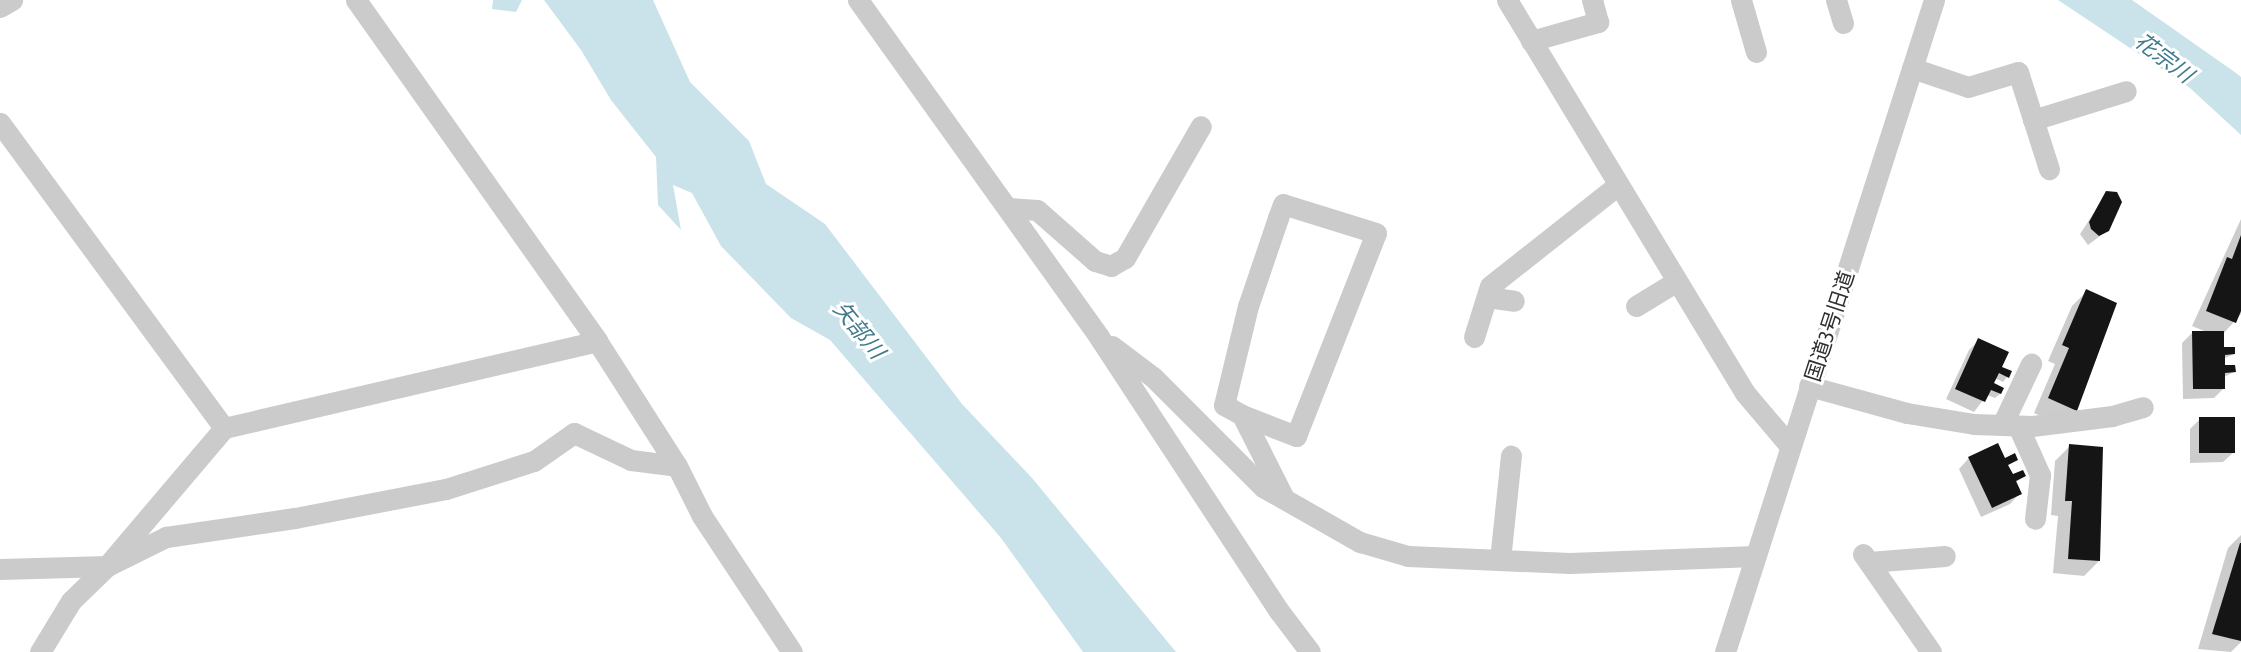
<!DOCTYPE html>
<meta charset="utf-8">
<style>
body{margin:0}
#map{position:relative;width:2241px;height:652px;overflow:hidden;background:#fff;font-family:"Asap Condensed","Noto Sans JP",sans-serif}
div>[style]{position:absolute}
.water>*{inset:0;background:#cae2ea}
.shadow>*{inset:0;background:#0003}
.building>*{inset:0;background:#151515;transform-origin:0 0}
.minor>*{height:21px;margin:-10.5px;padding:0 10.5px;transform-origin:10.5px;border-radius:10.5px;background:#cbcbcb}
span{translate:-50% -50%;white-space:nowrap;text-align:center;line-height:1.15;-webkit-text-stroke:6px #fff;paint-order:stroke}
.street-label{font-size:21px;color:#2e2e2e}
.water-label{font-size:22px;color:#407a8d;font-style:italic}
</style>
<div id="map">
<div class="water">
<i style="clip-path:polygon(493px 0,522px 0,516px 12px,492px 9px)"></i>
<i style="clip-path:polygon(544px 0,653px 0,690px 82px,749px 141px,766px 184px,825px 224px,962px 404px,1032px 478px,1176px 652px,1083px 652px,1001px 538px,830px 340px,791px 318px,721px 246px,692px 193px,673px 185px,681px 230px,658px 205px,656px 157px,611px 100px,581px 50px)"></i>
<i style="clip-path:polygon(2058px 0,2132px 0,2236px 73px,2241px 77px,2241px 135px,2190px 88px)"></i>
</div>
<div class="shadow">
<i style="clip-path:polygon(2107px 193px,2108px 230px,2088px 245px,2080px 234px)"></i>
<i style="clip-path:polygon(2241px 219px,2241px 314px,2223px 334px,2223px 352px,2234px 354px,2223px 359px,2223px 369px,2234px 372px,2224px 377px,2224px 388px,2214px 398px,2183px 399px,2182px 343px,2192px 333px,2209px 333px,2192px 326px)"></i>
<i style="clip-path:polygon(2087px 291px,2076px 410px,2061px 425px,2034px 413px,2055px 364px,2048px 361px,2072px 306px)"></i>
<i style="clip-path:polygon(1979px 340px,1997px 374px,2002px 369px,2007px 377px,2003px 382px,1995px 378px,1989px 392px,1995px 385px,2000px 394px,1995px 398px,1987px 395px,1974px 412px,1946px 399px,1969px 350px)"></i>
<i style="clip-path:polygon(2200px 419px,2234px 452px,2223px 462px,2190px 463px,2190px 429px)"></i>
<i style="clip-path:polygon(2070px 446px,2099px 561px,2084px 576px,2053px 573px,2058px 516px,2051px 515px,2055px 461px)"></i>
<i style="clip-path:polygon(1969px 458px,2016px 459px,2007px 466px,2012px 477px,2024px 476px,2015px 483px,2020px 493px,2010px 504px,1981px 517px,1959px 469px)"></i>
<i style="clip-path:polygon(2241px 535px,2241px 642px,2231px 652px,2198px 649px,2228px 548px)"></i>
</div>
<div class="building">
<i style="clip-path:polygon(2106px 191px,2117px 192px,2122px 202px,2109px 231px,2099px 236px,2091px 229px,2089px 222px)"></i>
<i style="clip-path:polygon(2241px 235px,2241px 311px,2236px 323px,2206px 311px,2227px 257px,2232px 259px)"></i>
<i style="clip-path:polygon(2086px 289px,2117px 303px,2077px 411px,2048px 398px,2069px 348px,2062px 345px)"></i>
<i style="clip-path:polygon(2192px 331px,2224px 331px,2224px 347px,2235px 347px,2235px 354px,2225px 355px,2225px 365px,2235px 365px,2236px 372px,2225px 373px,2225px 389px,2193px 389px)"></i>
<i style="clip-path:polygon(1978px 338px,2009px 352px,2002px 367px,2012px 371px,2009px 378px,1999px 373px,1994px 383px,2004px 388px,2001px 394px,1991px 390px,1985px 402px,1955px 389px)"></i>
<i style="left:2199px;top:417px;width:36px;height:36px"></i>
<i style="clip-path:polygon(1998px 443px,2005px 458px,2015px 453px,2018px 460px,2008px 465px,2013px 474px,2023px 470px,2026px 476px,2016px 481px,2022px 494px,1992px 508px,1968px 457px)"></i>
<i style="clip-path:polygon(2069px 444px,2103px 447px,2100px 561px,2068px 559px,2072px 501px,2065px 501px)"></i>
<i style="clip-path:polygon(2240px 543px,2241px 543px,2241px 641px,2212px 634px)"></i>
</div>
<div class="minor">
<i style="left:356px;top:0;width:418px;rotate:54.7deg"></i>
<i style="left:597px;top:341px;width:148px;rotate:57.4deg"></i>
<i style="left:677px;top:466px;width:56px;rotate:63.4deg"></i>
<i style="left:702px;top:516px;width:163px;rotate:56.5deg"></i>
<i style="left:858px;top:0;width:414px;rotate:54.4deg"></i>
<i style="left:1099px;top:337px;width:328px;rotate:56.7deg"></i>
<i style="left:1279px;top:611px;width:51px;rotate:52.9deg"></i>
<i style="left:1507px;top:0;width:459px;rotate:58.8deg"></i>
<i style="left:1745px;top:393px;width:70px;rotate:49.7deg"></i>
<i style="left:1741px;top:0;width:54px;rotate:73.9deg"></i>
<i style="left:1836px;top:0;width:24px;rotate:73deg"></i>
<i style="left:0;top:7px;width:14px;rotate:-30deg"></i>
<i style="left:1531px;top:41px;width:70px;rotate:-15.8deg"></i>
<i style="left:1598px;top:22px;width:23px;rotate:-105deg"></i>
<i style="left:1912px;top:68px;width:59px;rotate:18.7deg"></i>
<i style="left:1968px;top:87px;width:52px;rotate:-16.7deg"></i>
<i style="left:2018px;top:72px;width:102px;rotate:72.3deg"></i>
<i style="left:2033px;top:120px;width:97px;rotate:-17.3deg"></i>
<i style="left:0;top:123px;width:378px;rotate:53.7deg"></i>
<i style="left:1009px;top:208px;width:28px;rotate:4deg"></i>
<i style="left:1037px;top:210px;width:77px;rotate:41.3deg"></i>
<i style="left:1095px;top:261px;width:17px;rotate:17deg"></i>
<i style="left:1111px;top:266px;width:16px;rotate:-30deg"></i>
<i style="left:1125px;top:258px;width:152px;rotate:-60.1deg"></i>
<i style="left:1487px;top:297px;width:27px;rotate:8deg"></i>
<i style="left:1636px;top:306px;width:48px;rotate:-31.4deg"></i>
<i style="left:1474px;top:337px;width:53px;rotate:-72.6deg"></i>
<i style="left:1490px;top:286px;width:163px;rotate:-38.3deg"></i>
<i style="left:1112px;top:346px;width:51px;rotate:37.1deg"></i>
<i style="left:1153px;top:377px;width:156px;rotate:45deg"></i>
<i style="left:1263px;top:487px;width:112px;rotate:29.6deg"></i>
<i style="left:1360px;top:542px;width:50px;rotate:16.3deg"></i>
<i style="left:1408px;top:556px;width:162px;rotate:2.5deg"></i>
<i style="left:1570px;top:563px;width:185px;rotate:-2.2deg"></i>
<i style="left:1809px;top:386px;width:102px;rotate:15.4deg"></i>
<i style="left:1907px;top:413px;width:68px;rotate:9.3deg"></i>
<i style="left:1974px;top:424px;width:58px;rotate:2deg"></i>
<i style="left:2032px;top:426px;width:81px;rotate:-7.1deg"></i>
<i style="left:2112px;top:416px;width:32px;rotate:-16deg"></i>
<i style="left:1242px;top:415px;width:58px;rotate:21.3deg"></i>
<i style="left:1296px;top:436px;width:218px;rotate:-68.5deg"></i>
<i style="left:1376px;top:233px;width:97px;rotate:-162.7deg"></i>
<i style="left:1283px;top:204px;width:15px;rotate:110deg"></i>
<i style="left:1278px;top:218px;width:93px;rotate:108.8deg"></i>
<i style="left:1248px;top:306px;width:102px;rotate:103.6deg"></i>
<i style="left:1224px;top:405px;width:21px;rotate:29deg"></i>
<i style="left:1242px;top:415px;width:91px;rotate:63.2deg"></i>
<i style="left:2002px;top:425px;width:68px;rotate:-64.6deg"></i>
<i style="left:2018px;top:426px;width:54px;rotate:65.8deg"></i>
<i style="left:2040px;top:475px;width:44px;rotate:96.5deg"></i>
<i style="left:1863px;top:554px;width:119px;rotate:55.2deg"></i>
<i style="left:1500px;top:560px;width:105px;rotate:-84deg"></i>
<i style="left:1869px;top:562px;width:76px;rotate:-4.5deg"></i>
<i style="left:0;top:569px;width:107px;rotate:-1.6deg"></i>
<i style="left:107px;top:566px;width:66px;rotate:-26.2deg"></i>
<i style="left:166px;top:537px;width:130px;rotate:-8.4deg"></i>
<i style="left:295px;top:518px;width:154px;rotate:-10.9deg"></i>
<i style="left:446px;top:489px;width:92px;rotate:-17.7deg"></i>
<i style="left:534px;top:461px;width:49px;rotate:-35deg"></i>
<i style="left:574px;top:433px;width:63px;rotate:25.3deg"></i>
<i style="left:631px;top:460px;width:46px;rotate:7.4deg"></i>
<i style="left:40px;top:652px;width:60px;rotate:-58.7deg"></i>
<i style="left:71px;top:601px;width:50px;rotate:-44.2deg"></i>
<i style="left:107px;top:566px;width:181px;rotate:-49.7deg"></i>
<i style="left:224px;top:428px;width:383px;rotate:-13.1deg"></i>
<i style="left:1725px;top:652px;width:685px;rotate:-72.23deg"></i>
</div>
<div class="street-label">
<span style="left:1829px;top:326px;rotate:-72deg">国道3号旧道</span>
</div>
<div class="water-label">
<span style="left:2164px;top:58px;rotate:37deg">花宗川</span>
<span style="left:859px;top:330px;rotate:51deg">矢部川</span>
</div>
</div>
